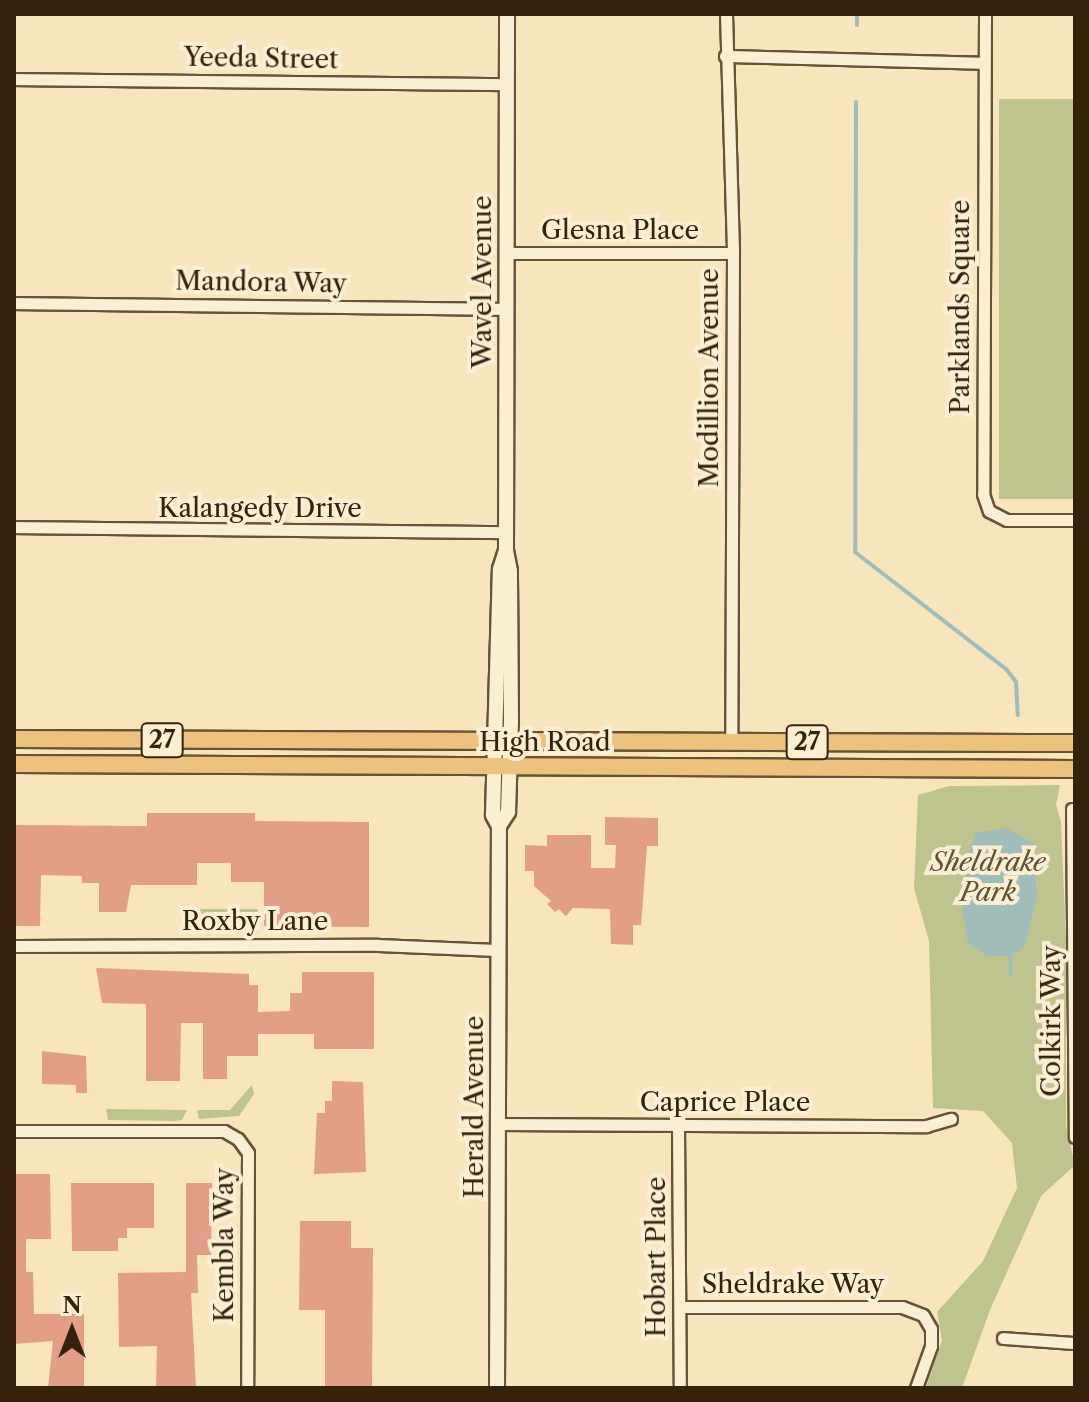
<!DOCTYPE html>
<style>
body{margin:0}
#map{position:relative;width:1089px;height:1402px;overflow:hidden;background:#f8e5bc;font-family:"Libre Caslon Text",serif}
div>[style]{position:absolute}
.green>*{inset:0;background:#bfc48f;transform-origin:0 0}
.water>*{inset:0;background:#a0bdba}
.stream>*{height:4px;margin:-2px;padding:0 2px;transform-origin:2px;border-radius:2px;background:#a0bdba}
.building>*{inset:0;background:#e29e86}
.roads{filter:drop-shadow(2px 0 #665337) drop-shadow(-2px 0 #665337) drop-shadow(0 2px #665337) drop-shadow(0 -2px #665337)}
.street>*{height:11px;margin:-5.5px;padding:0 5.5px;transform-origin:5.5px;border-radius:5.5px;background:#faeed3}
.secondary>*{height:14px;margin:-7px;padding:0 7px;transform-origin:7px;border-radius:7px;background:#faeed3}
.primary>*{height:16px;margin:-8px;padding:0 8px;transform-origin:8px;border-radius:8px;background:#ecc27e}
span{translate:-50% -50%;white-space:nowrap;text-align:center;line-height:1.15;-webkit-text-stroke:8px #faeed3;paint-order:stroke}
.shield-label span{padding:2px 6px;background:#faeed3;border:2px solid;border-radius:6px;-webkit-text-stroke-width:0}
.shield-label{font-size:24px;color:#35220b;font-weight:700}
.street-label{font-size:26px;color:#35220b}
.park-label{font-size:26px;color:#5e5333;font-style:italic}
.frame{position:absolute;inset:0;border:16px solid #35220b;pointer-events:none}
.north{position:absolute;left:32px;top:1290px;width:80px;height:80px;-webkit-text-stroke:6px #faeed3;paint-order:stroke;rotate:0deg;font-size:22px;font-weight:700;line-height:32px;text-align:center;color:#35220b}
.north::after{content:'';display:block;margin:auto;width:28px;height:36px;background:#35220b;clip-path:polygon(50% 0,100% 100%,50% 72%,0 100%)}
</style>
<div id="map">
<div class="green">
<i style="left:999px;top:99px;width:76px;height:400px"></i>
<i style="clip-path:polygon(1060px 785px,1056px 805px,1061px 822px,1066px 939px,1066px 1126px,1075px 1165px,1041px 1196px,990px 1310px,962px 1388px,926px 1388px,942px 1340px,937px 1312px,983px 1261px,1017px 1188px,1012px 1143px,983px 1111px,933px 1108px,929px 941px,914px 888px,918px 795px,949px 786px)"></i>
<i style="left:200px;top:909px;width:58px;height:24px"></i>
<i style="clip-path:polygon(252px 1085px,254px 1094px,239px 1116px,199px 1119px,197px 1110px,230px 1110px)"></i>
<i style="clip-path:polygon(106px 1109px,186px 1110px,187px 1110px,182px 1120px,175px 1121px,108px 1120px)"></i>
</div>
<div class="water">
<i style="clip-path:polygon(1006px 828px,1033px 843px,1037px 895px,1025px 946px,1010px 956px,987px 956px,968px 943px,962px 909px,967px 860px,975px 833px)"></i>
</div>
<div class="stream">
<i style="left:857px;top:25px;width:11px;rotate:-90deg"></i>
<i style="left:856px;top:102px;width:450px;rotate:90.1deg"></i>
<i style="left:855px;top:552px;width:192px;rotate:37.8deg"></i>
<i style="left:1007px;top:670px;width:15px;rotate:53deg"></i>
<i style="left:1016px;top:682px;width:33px;rotate:87deg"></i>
<i style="left:1010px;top:956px;width:19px;rotate:87deg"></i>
</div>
<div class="building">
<i style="clip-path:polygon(147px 813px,255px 813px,255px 821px,369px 822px,369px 927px,264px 926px,264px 882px,231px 882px,231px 863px,197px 863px,197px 885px,131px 885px,126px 912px,99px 912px,99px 883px,82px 883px,82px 876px,41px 875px,40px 926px,14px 926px,14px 825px,147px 826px)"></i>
<i style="clip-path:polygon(605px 817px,658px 818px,658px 846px,647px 846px,641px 925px,633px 925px,633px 945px,611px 944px,610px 909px,573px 908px,566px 916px,559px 909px,555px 912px,547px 904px,551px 901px,534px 886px,534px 871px,525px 871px,525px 845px,547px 846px,547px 835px,591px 835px,591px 868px,615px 868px,616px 845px,605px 845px)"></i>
<i style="clip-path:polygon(96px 968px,249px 974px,249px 985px,258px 985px,258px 1012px,290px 1011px,290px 993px,302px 993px,302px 972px,374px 972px,374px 1049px,314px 1049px,314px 1034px,258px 1034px,258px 1056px,227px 1056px,227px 1079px,203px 1079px,203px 1023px,181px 1023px,180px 1081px,146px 1081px,146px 1004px,102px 1003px)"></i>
<i style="clip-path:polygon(42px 1051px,86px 1056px,87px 1093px,76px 1093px,76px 1085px,42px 1084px)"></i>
<i style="clip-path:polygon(332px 1081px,363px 1082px,366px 1172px,314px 1174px,317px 1113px,325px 1113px,325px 1101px,332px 1101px)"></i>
<i style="clip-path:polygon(14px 1174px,50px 1174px,51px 1239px,26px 1239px,26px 1272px,33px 1272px,34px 1314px,84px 1314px,84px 1388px,48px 1388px,53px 1341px,14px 1344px)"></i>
<i style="clip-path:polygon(71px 1183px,154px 1183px,154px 1228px,127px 1228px,127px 1238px,118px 1238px,118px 1251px,72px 1251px)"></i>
<i style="clip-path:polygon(186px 1183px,212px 1183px,211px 1255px,197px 1255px,198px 1293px,191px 1293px,196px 1388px,156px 1388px,157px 1346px,119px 1347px,118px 1273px,186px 1272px)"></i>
<i style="clip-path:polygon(300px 1221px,351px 1221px,351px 1248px,373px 1248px,372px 1388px,325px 1388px,325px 1310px,299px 1310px)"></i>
</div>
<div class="roads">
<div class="street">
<i style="left:726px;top:14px;width:239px;rotate:88.3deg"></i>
<i style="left:733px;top:253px;width:489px;rotate:90.2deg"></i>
<i style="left:985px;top:14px;width:480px;rotate:90.2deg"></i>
<i style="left:983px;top:494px;width:18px;rotate:71deg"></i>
<i style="left:989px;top:511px;width:20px;rotate:27deg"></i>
<i style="left:1007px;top:520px;width:68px"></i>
<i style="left:725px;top:56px;width:259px;rotate:1.5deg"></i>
<i style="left:14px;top:79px;width:493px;rotate:0.6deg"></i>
<i style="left:507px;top:253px;width:226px"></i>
<i style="left:14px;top:303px;width:492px;rotate:0.7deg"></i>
<i style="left:14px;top:527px;width:492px;rotate:0.6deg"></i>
<i style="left:1072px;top:809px;width:328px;rotate:89.5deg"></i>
<i style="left:14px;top:946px;width:364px;rotate:-0.2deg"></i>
<i style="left:378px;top:945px;width:118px;rotate:2.4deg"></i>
<i style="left:498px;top:1124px;width:428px;rotate:0.3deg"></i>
<i style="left:926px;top:1126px;width:26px;rotate:-16deg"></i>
<i style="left:678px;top:1126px;width:262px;rotate:89.6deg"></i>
<i style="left:14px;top:1131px;width:210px"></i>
<i style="left:224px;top:1131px;width:16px;rotate:30deg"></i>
<i style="left:238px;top:1139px;width:17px;rotate:54deg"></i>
<i style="left:248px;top:1153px;width:235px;rotate:90.2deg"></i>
<i style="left:680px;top:1307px;width:222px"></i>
<i style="left:902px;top:1307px;width:22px;rotate:21deg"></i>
<i style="left:923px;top:1315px;width:16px;rotate:60deg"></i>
<i style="left:931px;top:1329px;width:17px;rotate:90deg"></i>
<i style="left:931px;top:1346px;width:45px;rotate:109.7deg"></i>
<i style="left:1003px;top:1338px;width:72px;rotate:4deg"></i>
</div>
<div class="secondary">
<i style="left:499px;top:826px;width:17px;rotate:-57deg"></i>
<i style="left:508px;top:812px;width:92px;rotate:-88.1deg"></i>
<i style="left:511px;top:720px;width:149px;rotate:-90.4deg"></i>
<i style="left:510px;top:571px;width:21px;rotate:-101deg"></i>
<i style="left:506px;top:550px;width:536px;rotate:-89.89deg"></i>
<i style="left:497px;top:1388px;width:562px;rotate:-89.8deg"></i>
<i style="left:499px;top:826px;width:13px;rotate:-119deg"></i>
<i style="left:493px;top:815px;width:246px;rotate:-88.4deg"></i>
<i style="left:500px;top:569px;width:20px;rotate:-72deg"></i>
</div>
<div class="primary">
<i style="left:14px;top:739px;width:1061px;rotate:0.22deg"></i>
<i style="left:14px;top:764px;width:1061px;rotate:0.27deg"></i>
</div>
</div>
<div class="shield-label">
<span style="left:162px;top:740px">27</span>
<span style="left:807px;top:742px">27</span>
</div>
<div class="street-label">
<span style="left:261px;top:59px;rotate:1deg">Yeeda Street</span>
<span style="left:620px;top:231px">Glesna Place</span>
<span style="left:483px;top:282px;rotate:-90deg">Wavel Avenue</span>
<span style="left:261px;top:283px;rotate:1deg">Mandora Way</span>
<span style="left:961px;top:307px;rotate:-90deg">Parklands Square</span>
<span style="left:710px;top:378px;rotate:-90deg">Modillion Avenue</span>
<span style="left:260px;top:509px">Kalangedy Drive</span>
<span style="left:545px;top:743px">High Road</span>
<span style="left:255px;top:922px">Roxby Lane</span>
<span style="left:1052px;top:1021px;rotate:-90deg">Colkirk Way</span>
<span style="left:725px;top:1103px">Caprice Place</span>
<span style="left:475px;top:1107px;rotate:-90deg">Herald Avenue</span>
<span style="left:225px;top:1245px;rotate:-90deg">Kembla Way</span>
<span style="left:657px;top:1257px;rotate:-90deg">Hobart Place</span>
<span style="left:793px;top:1285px">Sheldrake Way</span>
</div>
<div class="park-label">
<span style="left:988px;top:878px">Sheldrake<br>Park</span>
</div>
<div class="frame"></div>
<div class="north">N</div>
</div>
